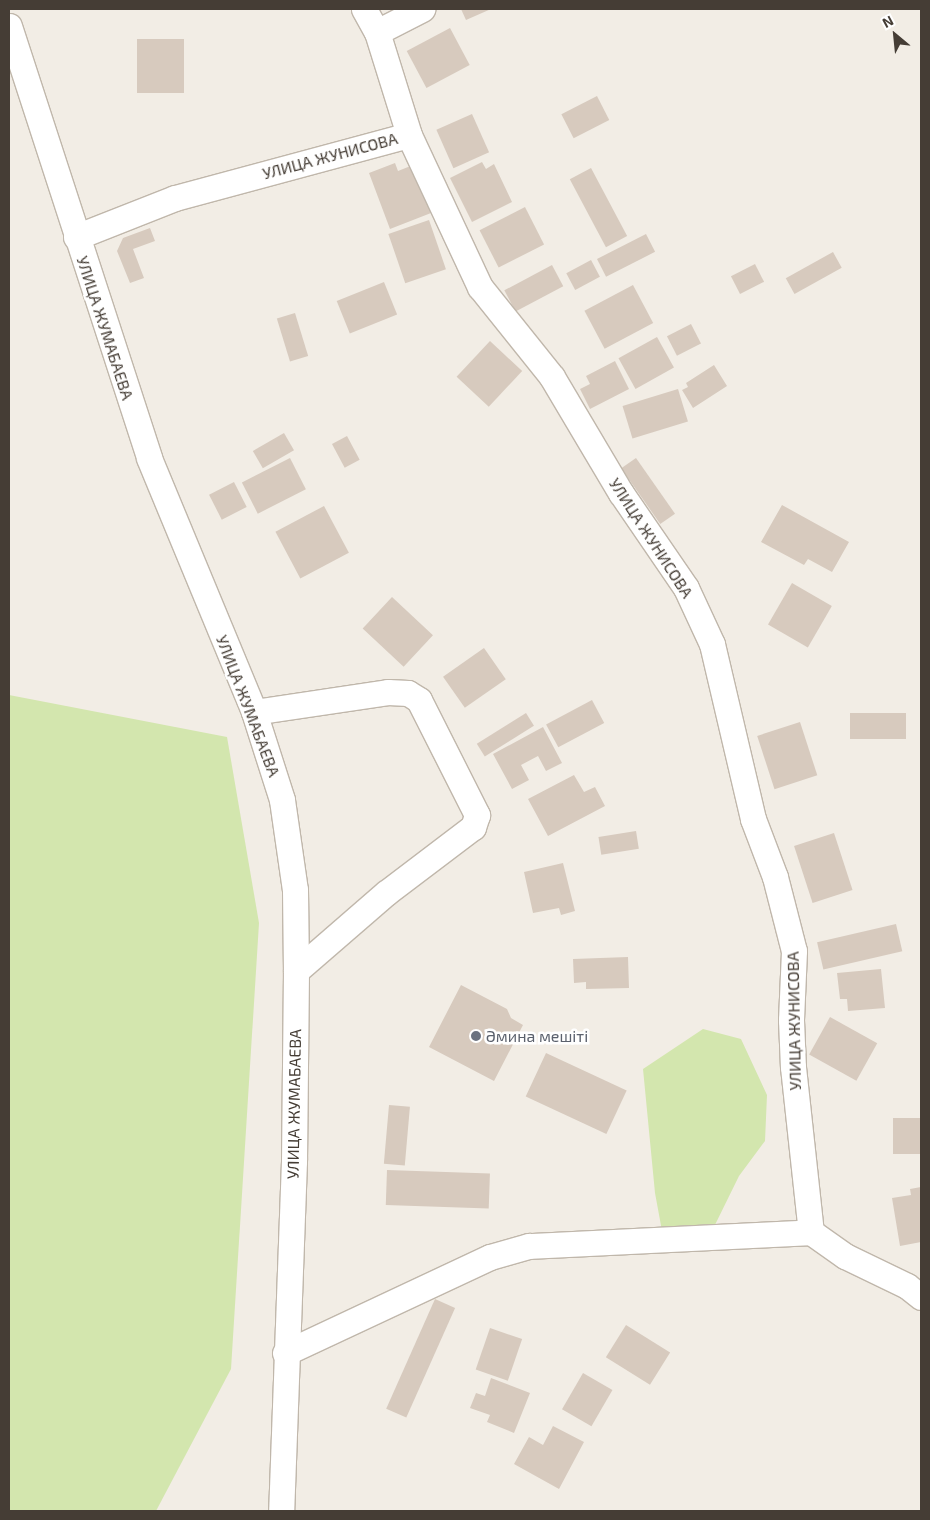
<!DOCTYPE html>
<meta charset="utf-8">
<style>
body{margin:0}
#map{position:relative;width:930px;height:1520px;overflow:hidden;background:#f2ede5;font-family:"Exo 2",sans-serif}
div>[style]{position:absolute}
.green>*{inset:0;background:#d3e6ae}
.building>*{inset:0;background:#d7cabe;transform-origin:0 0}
.roads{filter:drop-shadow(1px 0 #c0b7ab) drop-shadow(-1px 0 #c0b7ab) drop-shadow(0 1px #c0b7ab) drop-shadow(0 -1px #c0b7ab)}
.minor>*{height:25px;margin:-12.5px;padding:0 12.5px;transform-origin:12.5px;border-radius:12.5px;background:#fff}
.dots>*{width:14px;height:14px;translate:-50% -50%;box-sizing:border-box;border:2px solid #fff;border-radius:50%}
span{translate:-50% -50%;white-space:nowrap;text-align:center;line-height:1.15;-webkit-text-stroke:5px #fff;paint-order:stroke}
.street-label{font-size:16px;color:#453d35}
.worship-label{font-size:16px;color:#5b616d}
.left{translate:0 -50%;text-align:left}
.frame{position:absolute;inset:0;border:10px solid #453d35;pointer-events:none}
.north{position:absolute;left:870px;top:10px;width:50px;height:50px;-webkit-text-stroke:4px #fff;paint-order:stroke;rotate:332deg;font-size:14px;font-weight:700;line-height:20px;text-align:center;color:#453d35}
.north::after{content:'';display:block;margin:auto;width:18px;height:22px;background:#453d35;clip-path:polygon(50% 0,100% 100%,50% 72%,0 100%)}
</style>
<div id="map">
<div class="green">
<i style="clip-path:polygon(9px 695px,227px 737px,259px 923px,231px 1369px,156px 1511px,9px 1511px)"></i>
<i style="clip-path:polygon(703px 1029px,741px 1039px,767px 1095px,765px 1141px,739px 1176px,711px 1233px,662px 1231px,655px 1193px,643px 1069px)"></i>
</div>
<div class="building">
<i style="clip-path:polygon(461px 9px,491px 9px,466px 20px)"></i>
<i style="left:450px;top:28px;width:42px;height:49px;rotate:62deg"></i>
<i style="left:184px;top:39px;width:54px;height:47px;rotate:90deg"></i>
<i style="left:597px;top:96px;width:27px;height:40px;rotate:63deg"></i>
<i style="left:472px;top:114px;width:42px;height:39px;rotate:66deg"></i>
<i style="clip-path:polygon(482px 162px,486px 169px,494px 164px,512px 202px,472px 222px,450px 178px)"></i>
<i style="clip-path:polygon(395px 163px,398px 171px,413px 165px,431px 213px,390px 229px,369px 173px)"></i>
<i style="left:591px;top:168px;width:77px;height:24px;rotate:62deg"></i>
<i style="left:525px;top:207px;width:42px;height:51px;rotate:63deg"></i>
<i style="left:429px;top:220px;width:52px;height:43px;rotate:71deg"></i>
<i style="clip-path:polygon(150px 228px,155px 241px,133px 249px,144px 278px,130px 283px,117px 251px,123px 238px)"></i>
<i style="left:646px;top:234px;width:20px;height:55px;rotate:63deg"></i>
<i style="left:833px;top:252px;width:18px;height:54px;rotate:61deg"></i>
<i style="left:591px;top:260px;width:19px;height:28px;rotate:62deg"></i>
<i style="left:755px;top:264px;width:20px;height:27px;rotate:63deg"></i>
<i style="left:552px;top:265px;width:24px;height:54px;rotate:62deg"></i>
<i style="left:384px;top:282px;width:35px;height:51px;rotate:68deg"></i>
<i style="left:633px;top:285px;width:43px;height:55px;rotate:62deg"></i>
<i style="left:295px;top:313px;width:45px;height:19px;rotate:73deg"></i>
<i style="left:691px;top:324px;width:22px;height:27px;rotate:63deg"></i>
<i style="left:657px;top:337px;width:35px;height:44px;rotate:61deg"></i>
<i style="left:490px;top:341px;width:44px;height:49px;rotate:43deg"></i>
<i style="clip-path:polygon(615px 361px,629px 389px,590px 409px,580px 389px,590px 384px,586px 376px)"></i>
<i style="clip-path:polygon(714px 365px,727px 386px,693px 408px,682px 390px,688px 387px,686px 383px)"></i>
<i style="left:678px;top:389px;width:34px;height:58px;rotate:73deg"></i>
<i style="left:284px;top:433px;width:20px;height:36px;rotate:60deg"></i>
<i style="left:347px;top:436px;width:27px;height:17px;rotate:62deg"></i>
<i style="left:290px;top:458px;width:35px;height:54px;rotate:63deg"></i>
<i style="left:636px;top:458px;width:68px;height:18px;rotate:55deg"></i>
<i style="left:234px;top:482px;width:28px;height:28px;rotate:63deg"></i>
<i style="clip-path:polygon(782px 505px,849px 542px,832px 572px,808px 559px,804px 565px,761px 542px)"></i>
<i style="left:324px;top:506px;width:53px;height:55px;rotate:62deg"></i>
<i style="left:792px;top:583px;width:46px;height:48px;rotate:30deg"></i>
<i style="left:392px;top:597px;width:56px;height:43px;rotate:43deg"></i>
<i style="left:484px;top:648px;width:38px;height:50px;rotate:55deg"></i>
<i style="left:592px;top:700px;width:26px;height:52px;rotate:62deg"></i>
<i style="left:526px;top:713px;width:15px;height:58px;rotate:58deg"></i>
<i style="left:906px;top:713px;width:26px;height:56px;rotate:90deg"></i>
<i style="left:800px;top:722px;width:56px;height:45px;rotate:72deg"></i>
<i style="clip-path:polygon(543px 727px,562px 763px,546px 771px,538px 756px,521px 765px,529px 780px,512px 789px,493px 754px)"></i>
<i style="clip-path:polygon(574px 775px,584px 792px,595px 787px,605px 806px,548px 836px,528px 799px)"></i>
<i style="left:636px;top:831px;width:18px;height:38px;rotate:81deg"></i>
<i style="left:834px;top:833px;width:60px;height:42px;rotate:72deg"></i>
<i style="clip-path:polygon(563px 863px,575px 911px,561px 915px,559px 908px,533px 913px,524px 872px)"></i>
<i style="left:896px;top:924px;width:28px;height:81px;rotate:77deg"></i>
<i style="clip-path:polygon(628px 957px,629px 988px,586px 989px,586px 982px,574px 983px,573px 959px)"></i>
<i style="clip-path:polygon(881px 969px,885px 1008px,848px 1011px,847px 999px,840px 999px,837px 973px)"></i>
<i style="clip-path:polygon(461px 985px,507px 1009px,511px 1018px,523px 1025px,494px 1081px,429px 1047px)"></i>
<i style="left:830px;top:1017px;width:54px;height:43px;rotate:29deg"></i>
<i style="left:546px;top:1053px;width:89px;height:48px;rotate:25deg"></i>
<i style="left:389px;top:1105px;width:21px;height:59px;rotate:5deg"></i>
<i style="left:921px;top:1118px;width:36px;height:28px;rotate:90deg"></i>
<i style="left:387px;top:1170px;width:103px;height:35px;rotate:2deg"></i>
<i style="clip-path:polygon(921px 1187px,921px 1242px,900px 1246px,892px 1198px,911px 1195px,910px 1189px)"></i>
<i style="left:435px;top:1299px;width:22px;height:120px;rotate:24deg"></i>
<i style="left:626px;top:1325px;width:52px;height:38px;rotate:32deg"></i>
<i style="left:490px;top:1328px;width:34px;height:44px;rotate:19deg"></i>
<i style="left:583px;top:1373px;width:34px;height:42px;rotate:30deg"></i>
<i style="clip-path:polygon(491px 1378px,530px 1393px,514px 1433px,487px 1422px,490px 1415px,470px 1408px,476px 1393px,485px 1396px)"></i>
<i style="clip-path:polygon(553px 1426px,584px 1442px,559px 1489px,514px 1464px,529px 1437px,543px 1445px)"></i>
</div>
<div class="roads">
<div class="minor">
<i style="left:364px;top:9px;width:26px;rotate:61deg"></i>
<i style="left:377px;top:32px;width:108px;rotate:72.7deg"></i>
<i style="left:409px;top:135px;width:168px;rotate:65deg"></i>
<i style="left:480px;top:287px;width:115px;rotate:51.3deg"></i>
<i style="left:552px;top:377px;width:135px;rotate:59.3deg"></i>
<i style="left:621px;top:493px;width:115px;rotate:55.6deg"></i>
<i style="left:686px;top:588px;width:62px;rotate:65.1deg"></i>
<i style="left:712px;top:644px;width:180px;rotate:76.8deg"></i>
<i style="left:753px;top:819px;width:62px;rotate:69.2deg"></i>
<i style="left:775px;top:877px;width:76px;rotate:75.6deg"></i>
<i style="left:794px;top:951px;width:69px;rotate:92.5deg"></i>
<i style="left:791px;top:1020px;width:47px;rotate:87.6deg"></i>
<i style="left:793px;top:1067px;width:166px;rotate:83.8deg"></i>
<i style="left:811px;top:1232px;width:42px;rotate:35.2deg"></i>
<i style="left:845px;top:1256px;width:69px;rotate:25.8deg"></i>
<i style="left:907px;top:1286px;width:18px;rotate:38deg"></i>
<i style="left:9px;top:26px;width:454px;rotate:72deg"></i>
<i style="left:149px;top:458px;width:275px;rotate:67.5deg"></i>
<i style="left:254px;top:712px;width:92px;rotate:72.3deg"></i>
<i style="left:282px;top:800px;width:91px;rotate:81.8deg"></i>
<i style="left:295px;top:890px;width:81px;rotate:89.3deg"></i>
<i style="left:296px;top:971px;width:190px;rotate:90.6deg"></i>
<i style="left:294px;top:1161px;width:350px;rotate:92.1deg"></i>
<i style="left:377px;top:32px;width:51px;rotate:-27.1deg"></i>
<i style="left:76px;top:237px;width:106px;rotate:-21.5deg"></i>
<i style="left:175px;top:198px;width:242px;rotate:-15.1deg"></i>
<i style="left:254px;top:712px;width:135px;rotate:-8.5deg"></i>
<i style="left:388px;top:692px;width:20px;rotate:3deg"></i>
<i style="left:408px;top:693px;width:13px;rotate:32deg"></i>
<i style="left:419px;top:700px;width:129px;rotate:63.2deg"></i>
<i style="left:477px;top:815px;width:13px;rotate:108deg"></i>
<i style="left:473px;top:827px;width:109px;rotate:142.8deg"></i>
<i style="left:386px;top:893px;width:119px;rotate:139.1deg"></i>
<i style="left:285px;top:1353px;width:226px;rotate:-25.1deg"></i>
<i style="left:490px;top:1257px;width:41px;rotate:-15.8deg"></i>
<i style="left:529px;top:1246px;width:282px;rotate:-2.8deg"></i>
</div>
</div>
<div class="dots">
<i style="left:476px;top:1036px;background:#6b7280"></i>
</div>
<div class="street-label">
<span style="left:330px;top:156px;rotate:-15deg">УЛИЦА ЖУНИСОВА</span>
<span style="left:105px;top:328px;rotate:72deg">УЛИЦА ЖУМАБАЕВА</span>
<span style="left:651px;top:538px;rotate:57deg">УЛИЦА ЖУНИСОВА</span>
<span style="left:248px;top:706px;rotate:69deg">УЛИЦА ЖУМАБАЕВА</span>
<span style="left:794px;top:1021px;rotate:-91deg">УЛИЦА ЖУНИСОВА</span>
<span style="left:294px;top:1104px;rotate:-89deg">УЛИЦА ЖУМАБАЕВА</span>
</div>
<div class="worship-label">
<span class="left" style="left:486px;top:1036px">Әмина мешіті</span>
</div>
<div class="frame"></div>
<div class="north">N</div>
</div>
